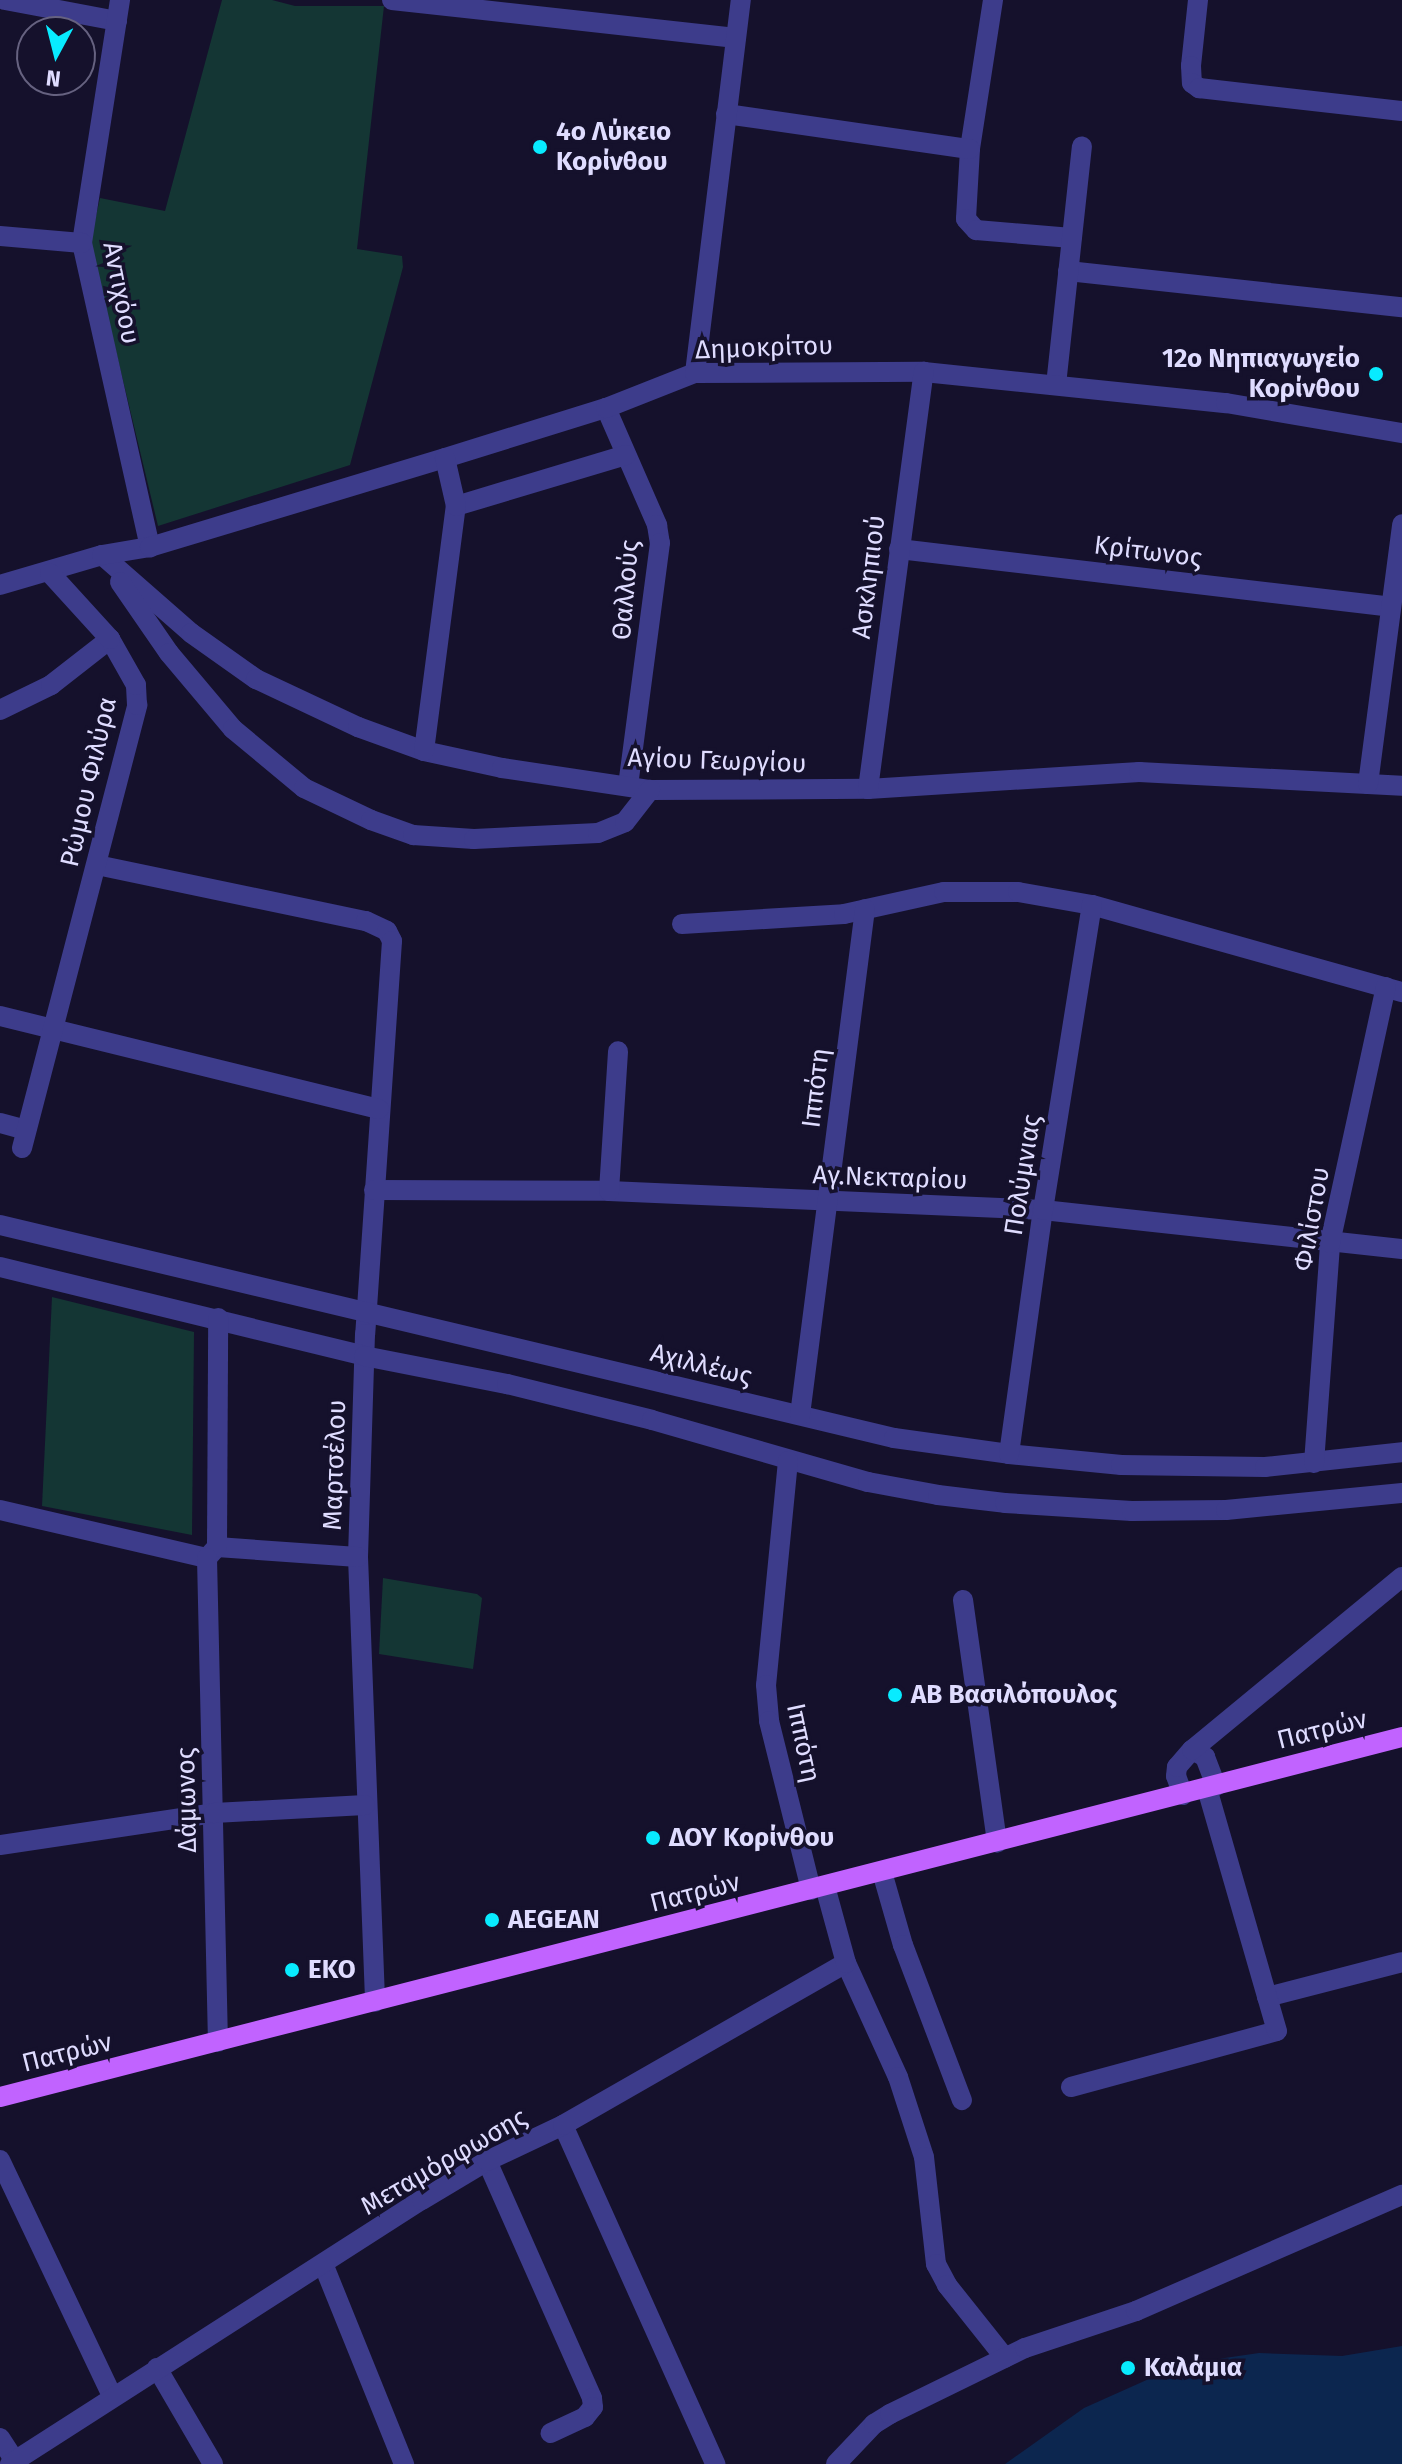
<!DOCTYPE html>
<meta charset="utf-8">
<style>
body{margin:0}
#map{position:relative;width:1402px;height:2464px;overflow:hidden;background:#15112c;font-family:"Fira Sans",sans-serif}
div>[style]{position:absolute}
.green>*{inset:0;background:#143634}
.water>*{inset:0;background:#0c264f}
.minor>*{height:20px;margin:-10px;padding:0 10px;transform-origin:10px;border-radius:10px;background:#3d3c8b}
.major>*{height:20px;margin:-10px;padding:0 10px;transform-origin:10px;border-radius:10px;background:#c163ff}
.dots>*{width:22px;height:22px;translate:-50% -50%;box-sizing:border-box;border:4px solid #15112c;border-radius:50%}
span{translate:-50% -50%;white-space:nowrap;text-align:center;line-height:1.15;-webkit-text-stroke:7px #15112c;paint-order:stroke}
.poi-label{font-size:26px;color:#dfdcff;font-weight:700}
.left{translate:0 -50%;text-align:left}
.right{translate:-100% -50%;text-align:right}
.street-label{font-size:26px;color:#dfdcff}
.north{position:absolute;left:16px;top:16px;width:80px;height:80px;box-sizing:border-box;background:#15112c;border:2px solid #666280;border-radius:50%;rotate:187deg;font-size:22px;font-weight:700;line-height:32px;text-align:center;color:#dfdcff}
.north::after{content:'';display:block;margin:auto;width:28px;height:36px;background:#08ebff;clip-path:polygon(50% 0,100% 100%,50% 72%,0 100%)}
</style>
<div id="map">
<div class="green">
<i style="clip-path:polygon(222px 0,272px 0,295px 6px,384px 6px,357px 249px,402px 256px,403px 267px,350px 465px,158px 526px,90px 243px,100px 198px,165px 211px)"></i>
<i style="clip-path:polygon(52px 1297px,194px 1332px,192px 1535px,42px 1506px)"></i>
<i style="clip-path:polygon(383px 1578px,477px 1594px,482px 1598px,473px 1669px,379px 1654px)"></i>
</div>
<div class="water">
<i style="clip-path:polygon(1402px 2346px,1402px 2464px,1005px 2464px,1084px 2408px,1160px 2374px,1197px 2362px,1259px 2353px,1342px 2356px)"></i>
</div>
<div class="minor">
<i style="left:5px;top:0;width:114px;rotate:10.6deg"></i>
<i style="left:120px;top:0;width:246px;rotate:98.9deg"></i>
<i style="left:82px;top:243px;width:312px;rotate:77.4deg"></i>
<i style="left:392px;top:0;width:346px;rotate:6.3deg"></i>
<i style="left:993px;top:0;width:151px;rotate:98.8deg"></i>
<i style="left:970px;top:149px;width:70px;rotate:93.3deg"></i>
<i style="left:966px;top:219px;width:15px;rotate:48deg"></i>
<i style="left:976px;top:230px;width:96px;rotate:4.8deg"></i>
<i style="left:1198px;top:0;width:66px;rotate:96.1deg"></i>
<i style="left:1191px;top:66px;width:17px;rotate:87deg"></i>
<i style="left:1192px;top:83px;width:9px;rotate:36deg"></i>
<i style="left:1199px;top:88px;width:204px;rotate:6.5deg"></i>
<i style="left:726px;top:114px;width:246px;rotate:8.2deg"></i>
<i style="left:0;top:236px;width:82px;rotate:4.9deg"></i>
<i style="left:1068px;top:271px;width:336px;rotate:6.2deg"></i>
<i style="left:695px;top:373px;width:376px;rotate:-83deg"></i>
<i style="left:1056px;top:385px;width:240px;rotate:-83.8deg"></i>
<i style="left:606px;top:408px;width:128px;rotate:66.4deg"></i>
<i style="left:657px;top:525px;width:18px;rotate:81deg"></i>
<i style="left:660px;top:543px;width:245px;rotate:97.5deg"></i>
<i style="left:456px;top:506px;width:177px;rotate:-16.7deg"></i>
<i style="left:899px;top:549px;width:495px;rotate:6.7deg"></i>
<i style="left:102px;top:555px;width:118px;rotate:41.2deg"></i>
<i style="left:191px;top:633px;width:80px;rotate:35.3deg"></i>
<i style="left:256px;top:679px;width:113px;rotate:25.2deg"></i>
<i style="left:358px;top:727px;width:70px;rotate:20deg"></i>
<i style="left:424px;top:751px;width:80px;rotate:12.3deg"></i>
<i style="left:502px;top:768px;width:150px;rotate:8.5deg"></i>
<i style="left:650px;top:790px;width:218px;rotate:-0.3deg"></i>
<i style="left:868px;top:789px;width:272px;rotate:-3.6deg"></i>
<i style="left:1139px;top:772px;width:263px;rotate:3deg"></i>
<i style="left:120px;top:582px;width:86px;rotate:55.4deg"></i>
<i style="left:169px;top:653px;width:99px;rotate:49.9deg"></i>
<i style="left:233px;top:729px;width:92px;rotate:39.7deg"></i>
<i style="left:304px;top:788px;width:74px;rotate:25.5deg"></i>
<i style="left:371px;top:820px;width:45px;rotate:19.7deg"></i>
<i style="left:413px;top:835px;width:61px;rotate:3.8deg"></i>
<i style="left:474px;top:839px;width:124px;rotate:-2.8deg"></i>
<i style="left:598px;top:833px;width:29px;rotate:-22deg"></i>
<i style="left:625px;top:822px;width:41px;rotate:-52deg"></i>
<i style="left:0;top:585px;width:106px;rotate:-16.4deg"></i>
<i style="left:102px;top:555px;width:49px;rotate:-9.5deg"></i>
<i style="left:150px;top:547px;width:308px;rotate:-16.8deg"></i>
<i style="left:445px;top:458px;width:169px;rotate:-17.3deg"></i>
<i style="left:606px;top:408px;width:96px;rotate:-21.5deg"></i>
<i style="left:695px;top:373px;width:229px;rotate:-0.3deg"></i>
<i style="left:924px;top:372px;width:304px;rotate:5.9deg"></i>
<i style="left:1226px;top:403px;width:179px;rotate:9.7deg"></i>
<i style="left:0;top:710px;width:57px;rotate:-26.1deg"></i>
<i style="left:51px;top:685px;width:75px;rotate:-37.9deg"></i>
<i style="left:424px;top:751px;width:247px;rotate:-82.6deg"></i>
<i style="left:456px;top:506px;width:49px;rotate:-102.9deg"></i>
<i style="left:1368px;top:784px;width:262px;rotate:-82.5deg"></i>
<i style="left:868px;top:789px;width:421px;rotate:-82.4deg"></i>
<i style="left:97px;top:865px;width:275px;rotate:11.8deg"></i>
<i style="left:366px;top:921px;width:23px;rotate:25deg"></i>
<i style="left:387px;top:931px;width:11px;rotate:63deg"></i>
<i style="left:392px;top:941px;width:394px;rotate:93.9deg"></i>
<i style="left:365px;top:1334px;width:223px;rotate:91.8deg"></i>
<i style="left:358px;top:1557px;width:445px;rotate:87.8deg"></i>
<i style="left:682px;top:924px;width:162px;rotate:-3.5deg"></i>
<i style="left:844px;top:914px;width:102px;rotate:-12.4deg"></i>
<i style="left:944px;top:892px;width:74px"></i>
<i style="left:1018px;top:892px;width:75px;rotate:10deg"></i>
<i style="left:1092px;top:905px;width:322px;rotate:15.7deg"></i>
<i style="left:0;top:1016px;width:390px;rotate:13.8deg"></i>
<i style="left:0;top:1123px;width:27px;rotate:15deg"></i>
<i style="left:22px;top:1148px;width:458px;rotate:-75.4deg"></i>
<i style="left:137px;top:705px;width:20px;rotate:-93deg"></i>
<i style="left:136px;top:685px;width:53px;rotate:-119.5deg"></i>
<i style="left:110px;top:639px;width:89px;rotate:-132.3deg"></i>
<i style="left:374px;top:1190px;width:235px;rotate:0.2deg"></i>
<i style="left:609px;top:1191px;width:434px;rotate:2.5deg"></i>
<i style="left:1043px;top:1210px;width:361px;rotate:6.2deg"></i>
<i style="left:609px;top:1191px;width:140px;rotate:-86.3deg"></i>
<i style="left:0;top:1225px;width:919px;rotate:13.4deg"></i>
<i style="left:894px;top:1438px;width:116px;rotate:7.9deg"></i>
<i style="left:1009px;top:1454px;width:113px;rotate:5.6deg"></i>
<i style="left:1121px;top:1465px;width:144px;rotate:0.8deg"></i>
<i style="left:1265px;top:1467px;width:138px;rotate:-6.2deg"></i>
<i style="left:0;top:1267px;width:375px;rotate:13.7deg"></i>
<i style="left:364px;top:1356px;width:146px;rotate:11.1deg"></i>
<i style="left:507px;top:1384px;width:149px;rotate:13.9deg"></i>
<i style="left:652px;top:1420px;width:225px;rotate:16deg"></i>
<i style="left:868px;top:1482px;width:71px;rotate:10.5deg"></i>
<i style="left:938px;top:1495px;width:67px;rotate:6.8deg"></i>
<i style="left:1005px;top:1503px;width:127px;rotate:3.6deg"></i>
<i style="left:1132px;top:1511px;width:94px;rotate:-0.6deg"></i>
<i style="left:1226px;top:1510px;width:177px;rotate:-5.5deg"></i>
<i style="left:800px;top:1415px;width:510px;rotate:-82.68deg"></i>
<i style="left:1009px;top:1454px;width:246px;rotate:-82.1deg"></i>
<i style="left:1043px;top:1210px;width:309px;rotate:-80.9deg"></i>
<i style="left:788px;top:1461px;width:225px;rotate:95.6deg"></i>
<i style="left:766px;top:1685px;width:36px;rotate:85deg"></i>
<i style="left:769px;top:1721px;width:174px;rotate:76deg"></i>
<i style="left:1314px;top:1463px;width:221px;rotate:-85.8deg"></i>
<i style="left:1330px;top:1243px;width:262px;rotate:-77.7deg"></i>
<i style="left:0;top:1510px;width:212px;rotate:13.1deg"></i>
<i style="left:207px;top:1558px;width:15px;rotate:-48deg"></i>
<i style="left:217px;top:1547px;width:141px;rotate:4.1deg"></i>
<i style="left:217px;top:1547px;width:229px;rotate:-89.7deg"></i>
<i style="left:207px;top:1558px;width:484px;rotate:88.7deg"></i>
<i style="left:963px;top:1600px;width:245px;rotate:82deg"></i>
<i style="left:1192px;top:1750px;width:15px;rotate:28deg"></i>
<i style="left:1205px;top:1757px;width:31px;rotate:69deg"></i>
<i style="left:1183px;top:1795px;width:20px;rotate:-110deg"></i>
<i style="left:1176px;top:1776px;width:9px;rotate:-84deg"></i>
<i style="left:1177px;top:1767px;width:23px;rotate:-49deg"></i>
<i style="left:1192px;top:1750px;width:272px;rotate:-39.5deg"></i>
<i style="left:0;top:1845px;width:216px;rotate:-8.5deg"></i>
<i style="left:214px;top:1813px;width:151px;rotate:-3deg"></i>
<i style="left:882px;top:1872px;width:76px;rotate:74deg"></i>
<i style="left:903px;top:1945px;width:166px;rotate:69.2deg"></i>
<i style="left:846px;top:1963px;width:125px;rotate:65.5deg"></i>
<i style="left:898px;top:2077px;width:84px;rotate:72deg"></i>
<i style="left:924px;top:2157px;width:108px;rotate:83.6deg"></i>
<i style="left:936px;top:2264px;width:24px;rotate:62deg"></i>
<i style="left:947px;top:2285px;width:93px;rotate:51.5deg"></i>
<i style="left:1267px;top:1997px;width:139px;rotate:-14.5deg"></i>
<i style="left:1071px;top:2087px;width:213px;rotate:-15.2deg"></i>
<i style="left:1277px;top:2031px;width:252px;rotate:-106.1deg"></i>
<i style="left:563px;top:2125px;width:372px;rotate:65.8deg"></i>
<i style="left:0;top:2160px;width:261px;rotate:64.6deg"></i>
<i style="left:487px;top:2161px;width:259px;rotate:66.1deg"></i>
<i style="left:592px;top:2398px;width:9px;rotate:84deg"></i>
<i style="left:593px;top:2407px;width:13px;rotate:129deg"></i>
<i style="left:585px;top:2417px;width:38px;rotate:155deg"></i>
<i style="left:324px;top:2266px;width:214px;rotate:68deg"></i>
<i style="left:157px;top:2368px;width:111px;rotate:59.7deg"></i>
<i style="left:0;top:2438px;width:31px;rotate:57deg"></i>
<i style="left:10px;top:2464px;width:489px;rotate:-32.7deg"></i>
<i style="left:422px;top:2200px;width:76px;rotate:-31deg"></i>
<i style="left:487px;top:2161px;width:84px;rotate:-25.3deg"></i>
<i style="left:563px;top:2125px;width:326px;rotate:-29.8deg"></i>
<i style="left:846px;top:1963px;width:80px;rotate:-105.3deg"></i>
<i style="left:836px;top:2464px;width:55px;rotate:-46.5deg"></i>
<i style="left:874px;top:2424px;width:19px;rotate:-32deg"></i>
<i style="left:890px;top:2414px;width:150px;rotate:-26.1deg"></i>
<i style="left:1025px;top:2348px;width:117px;rotate:-18.4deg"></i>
<i style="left:1136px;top:2311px;width:290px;rotate:-23.6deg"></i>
</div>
<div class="major">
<i style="left:0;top:2097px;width:1447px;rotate:-14.4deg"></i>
</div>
<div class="dots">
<i style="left:540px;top:147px;background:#08ebff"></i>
<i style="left:1376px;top:374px;background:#08ebff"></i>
<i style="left:895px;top:1695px;background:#08ebff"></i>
<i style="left:653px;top:1838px;background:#08ebff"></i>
<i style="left:492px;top:1920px;background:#08ebff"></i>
<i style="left:292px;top:1970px;background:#08ebff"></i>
<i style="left:1128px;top:2368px;background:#08ebff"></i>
</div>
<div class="poi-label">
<span class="left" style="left:556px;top:147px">4ο Λύκειο<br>Κορίνθου</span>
<span class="right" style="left:1360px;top:374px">12ο Νηπιαγωγείο<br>Κορίνθου</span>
<span class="left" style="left:911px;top:1695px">ΑΒ Βασιλόπουλος</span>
<span class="left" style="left:669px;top:1838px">ΔΟΥ Κορίνθου</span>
<span class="left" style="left:508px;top:1920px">AEGEAN</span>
<span class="left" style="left:308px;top:1970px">EKO</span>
<span class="left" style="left:1144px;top:2368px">Καλάμια</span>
</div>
<div class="street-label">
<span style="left:121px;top:293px;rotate:79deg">Αντιχόου</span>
<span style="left:764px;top:348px;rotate:-2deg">Δημοκρίτου</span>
<span style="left:1148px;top:552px;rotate:7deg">Κρίτωνος</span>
<span style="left:869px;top:577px;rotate:-83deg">Ασκληπιού</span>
<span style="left:626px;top:590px;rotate:-85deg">Θαλλούς</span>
<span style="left:717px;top:761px;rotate:2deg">Αγίου Γεωργίου</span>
<span style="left:89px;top:782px;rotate:-77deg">Ρώμου Φιλύρα</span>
<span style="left:816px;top:1088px;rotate:-83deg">Ιππότη</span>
<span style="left:1023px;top:1175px;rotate:-81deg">Πολύμνιας</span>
<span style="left:890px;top:1178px;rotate:2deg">Αγ.Νεκταρίου</span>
<span style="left:1312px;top:1219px;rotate:-80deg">Φιλίστου</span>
<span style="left:701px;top:1365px;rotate:14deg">Αχιλλέως</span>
<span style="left:335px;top:1465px;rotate:-88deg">Μαρτσέλου</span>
<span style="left:1322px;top:1730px;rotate:-14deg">Πατρών</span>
<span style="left:803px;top:1743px;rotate:78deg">Ιππότη</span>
<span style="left:187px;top:1800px;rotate:-91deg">Δάμωνος</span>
<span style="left:695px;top:1893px;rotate:-14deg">Πατρών</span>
<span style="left:67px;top:2053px;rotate:-14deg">Πατρών</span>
<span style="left:444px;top:2162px;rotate:-30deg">Μεταμόρφωσης</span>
</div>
<div class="north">N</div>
</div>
